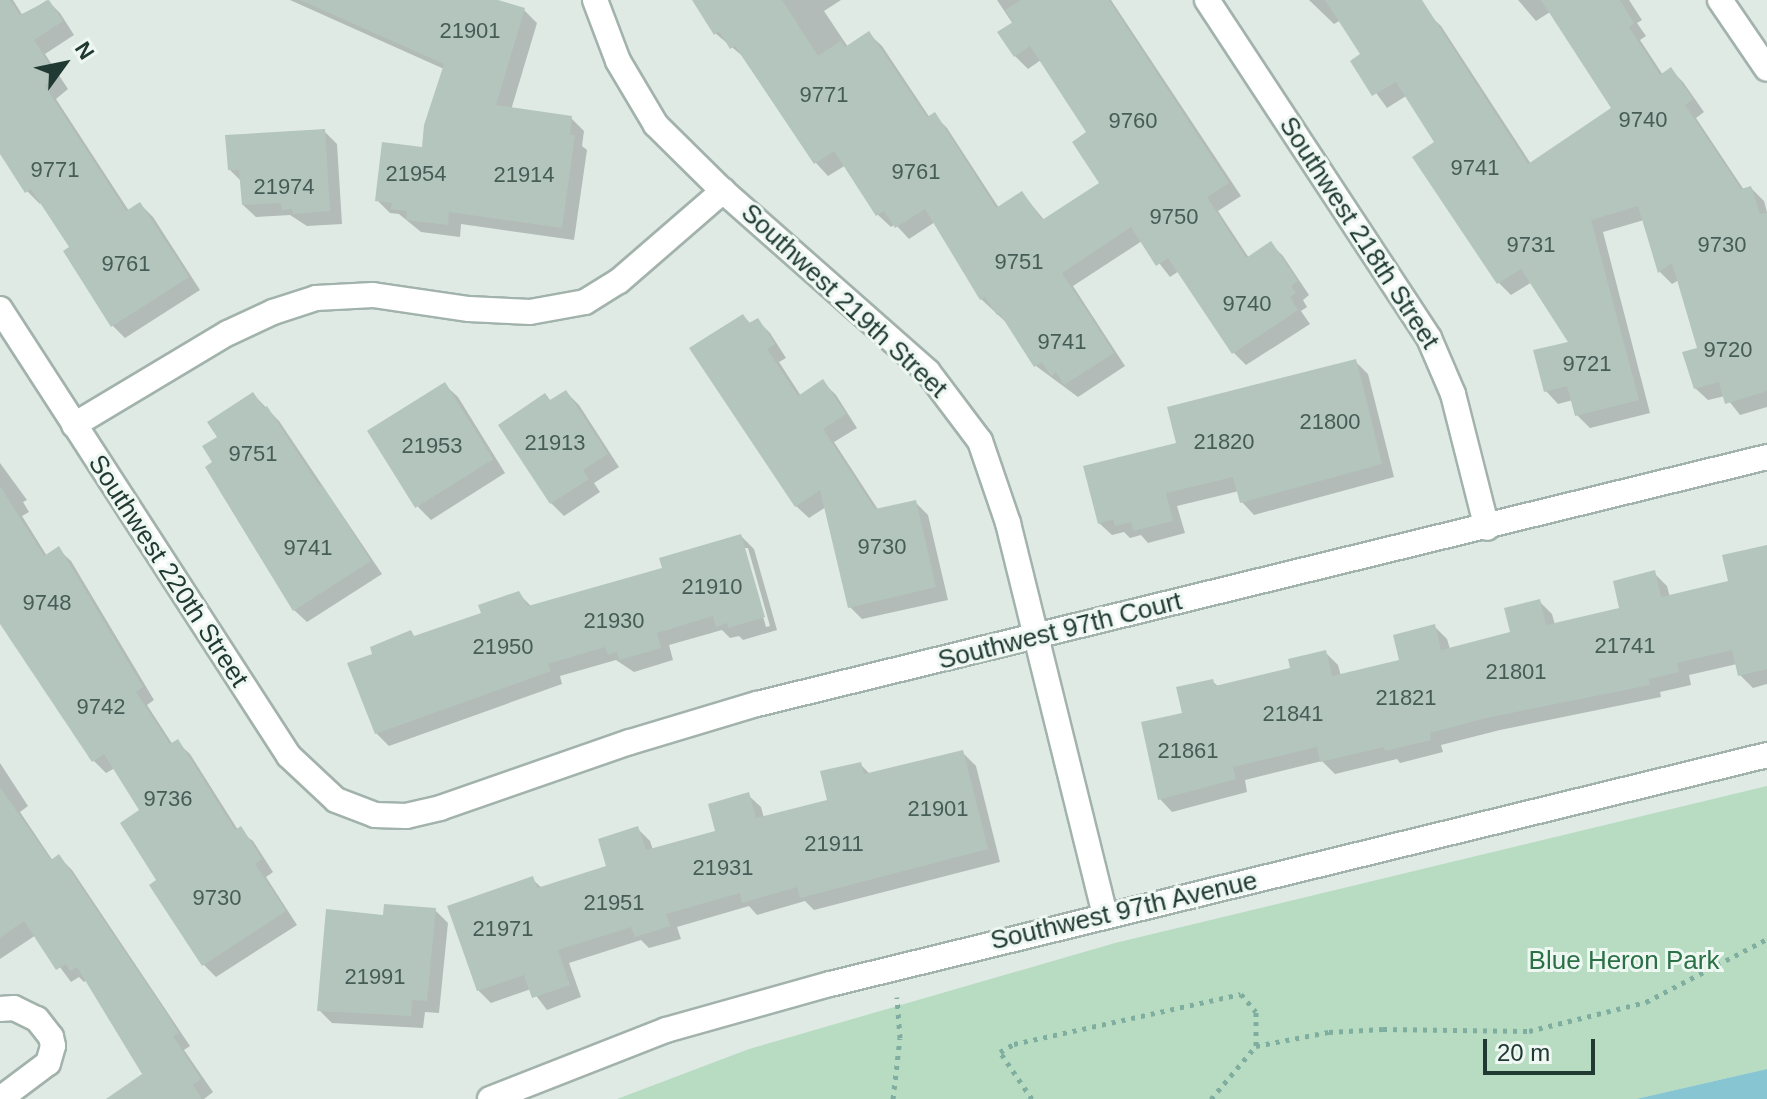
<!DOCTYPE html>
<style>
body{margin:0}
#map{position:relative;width:1767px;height:1099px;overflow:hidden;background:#dfeae5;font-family:Arial,sans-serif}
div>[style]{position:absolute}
.green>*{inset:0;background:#b7dcc1}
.water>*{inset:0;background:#86c5d1}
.shadow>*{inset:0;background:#0003}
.building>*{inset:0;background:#b4c5be;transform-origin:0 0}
.path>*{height:5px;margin-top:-2.5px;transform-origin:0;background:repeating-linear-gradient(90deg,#7faea0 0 4px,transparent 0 10px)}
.roads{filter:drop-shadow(2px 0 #a2b2ac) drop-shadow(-2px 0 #a2b2ac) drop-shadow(0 2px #a2b2ac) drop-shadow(0 -2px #a2b2ac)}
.minor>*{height:24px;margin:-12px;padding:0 12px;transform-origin:12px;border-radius:12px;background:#fff}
.tertiary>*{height:24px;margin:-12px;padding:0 12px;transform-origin:12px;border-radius:12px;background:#fff}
span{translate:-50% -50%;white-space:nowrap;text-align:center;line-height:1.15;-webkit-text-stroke:6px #eff7f3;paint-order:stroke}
.number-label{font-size:22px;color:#455d56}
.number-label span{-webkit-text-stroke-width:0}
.street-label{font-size:26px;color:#203a33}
.park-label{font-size:26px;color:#2a7146}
.north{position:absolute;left:24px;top:24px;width:80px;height:80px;-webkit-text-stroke:6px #eff7f3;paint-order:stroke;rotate:57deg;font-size:22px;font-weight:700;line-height:32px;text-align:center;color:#203a33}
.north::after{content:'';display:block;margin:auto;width:28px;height:36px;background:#203a33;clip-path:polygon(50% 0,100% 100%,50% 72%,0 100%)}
.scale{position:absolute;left:1483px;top:1039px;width:112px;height:36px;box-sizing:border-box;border:4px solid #203a33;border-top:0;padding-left:10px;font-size:24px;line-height:28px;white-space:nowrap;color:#203a33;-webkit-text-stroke:6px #eff7f3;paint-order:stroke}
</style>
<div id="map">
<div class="green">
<i style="clip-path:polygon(1767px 786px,1767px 1069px,1636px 1099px,617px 1099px,749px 1049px,1115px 943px)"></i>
</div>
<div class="water">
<i style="clip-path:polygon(1767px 1069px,1767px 1099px,1636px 1099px,1732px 1077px)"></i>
</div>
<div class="shadow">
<i style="clip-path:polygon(0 0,13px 0,23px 16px,47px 0,60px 13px,74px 35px,45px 54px,68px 89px,56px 99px,129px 211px,140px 204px,153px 217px,200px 290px,125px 338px,113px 326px,72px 248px,42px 202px,40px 204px,27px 191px,0 135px)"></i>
<i style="clip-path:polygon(290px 0,493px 0,524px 10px,537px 23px,511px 110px,571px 118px,584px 131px,582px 146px,587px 150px,574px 240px,461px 224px,460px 237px,421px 232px,399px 214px,390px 213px,377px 200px,424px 149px,444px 69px)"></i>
<i style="clip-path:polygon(694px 0,841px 0,824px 11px,848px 47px,869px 34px,882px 46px,930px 118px,934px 115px,947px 128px,999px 208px,1022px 193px,1045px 221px,1102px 183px,1089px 133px,1041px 60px,1028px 69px,1015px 56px,1013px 24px,997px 0,1111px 0,1241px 196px,1218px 211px,1249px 258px,1271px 244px,1283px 256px,1309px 295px,1303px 300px,1307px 307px,1301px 311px,1310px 324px,1246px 365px,1234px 353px,1179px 271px,1170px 277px,1142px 241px,1073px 286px,1125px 366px,1078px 397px,1036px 366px,1009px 325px,981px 299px,935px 222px,909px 239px,895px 224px,891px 227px,878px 215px,846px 165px,828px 176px,816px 163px,746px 59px,715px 33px)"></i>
<i style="clip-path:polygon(1309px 0,1414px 0,1441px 26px,1531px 164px,1613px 108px,1550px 12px,1536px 21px,1518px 0,1629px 0,1642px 20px,1637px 23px,1646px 36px,1640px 40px,1663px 75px,1671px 70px,1683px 82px,1704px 112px,1696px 118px,1744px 190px,1751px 188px,1764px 201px,1767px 212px,1767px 407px,1740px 415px,1725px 396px,1708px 400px,1695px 388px,1700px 349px,1679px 280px,1672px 284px,1660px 272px,1644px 220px,1603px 232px,1650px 413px,1590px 428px,1577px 415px,1573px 400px,1558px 404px,1546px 391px,1571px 343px,1532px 282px,1511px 295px,1499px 283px,1436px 143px,1406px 96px,1387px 108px,1353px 61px,1363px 55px,1341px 20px,1334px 24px)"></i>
<i style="clip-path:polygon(324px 131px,337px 144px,342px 224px,307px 226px,290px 215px,256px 217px,243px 205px,242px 182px,230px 170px)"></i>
<i style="clip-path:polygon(743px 316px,751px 324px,757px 320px,770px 333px,786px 358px,779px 362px,801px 396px,823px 382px,836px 395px,857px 428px,834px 442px,879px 511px,915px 502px,928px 515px,948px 600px,862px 619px,850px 607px,826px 507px,809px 518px,796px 506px)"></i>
<i style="clip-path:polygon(1355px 361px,1368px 374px,1394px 477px,1254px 515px,1242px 502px,1239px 491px,1177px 506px,1185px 533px,1148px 543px,1141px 535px,1130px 538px,1124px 532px,1112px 535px,1099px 523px,1179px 444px)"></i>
<i style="clip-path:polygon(445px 385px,458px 397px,505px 473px,431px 520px,418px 507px)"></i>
<i style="clip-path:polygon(566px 392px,579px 405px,619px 467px,594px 483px,600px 492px,564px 516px,551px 503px,552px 402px)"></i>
<i style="clip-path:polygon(253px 394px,279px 421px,382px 574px,307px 622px,294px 610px,215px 463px,220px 437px)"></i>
<i style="clip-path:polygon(0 463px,27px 500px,23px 502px,29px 512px,22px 516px,47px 556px,58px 549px,71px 561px,154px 700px,147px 705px,173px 745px,177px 742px,190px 754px,238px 830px,253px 841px,273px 872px,266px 877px,297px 925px,216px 977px,203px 964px,158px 881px,142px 811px,115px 768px,106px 773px,94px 761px,0 618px)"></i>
<i style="clip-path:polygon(evenodd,741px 536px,754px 549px,777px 630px,743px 640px,739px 636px,730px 638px,722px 630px,669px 645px,673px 660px,634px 672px,616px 660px,560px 676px,562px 684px,389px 746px,376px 733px,374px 655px,411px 633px,416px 638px,484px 614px,519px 594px,532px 607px,664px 569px,741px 536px,744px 548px,748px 548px,770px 626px,766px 627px,744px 548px)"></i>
<i style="clip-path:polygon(1767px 545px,1767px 684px,1753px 688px,1740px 675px,1737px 664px,1689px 675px,1691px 685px,1660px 692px,1661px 697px,1500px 730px,1441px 745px,1443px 752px,1400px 763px,1397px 759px,1335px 774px,1322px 761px,1245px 780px,1247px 792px,1172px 812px,1160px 799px,1185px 715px,1212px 681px,1219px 687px,1293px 669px,1325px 652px,1338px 665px,1341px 676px,1402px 661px,1434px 626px,1447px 639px,1450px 649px,1512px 634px,1539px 601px,1552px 614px,1555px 625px,1621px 609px,1654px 573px,1667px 586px,1670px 597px,1731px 582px)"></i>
<i style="clip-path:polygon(963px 753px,976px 766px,1000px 862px,814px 910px,805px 901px,757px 915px,749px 906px,677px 927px,681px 939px,649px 948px,641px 940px,569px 963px,581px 997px,547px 1010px,531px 989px,491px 1003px,478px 990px,532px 879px,542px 888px,609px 867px,637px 828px,650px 841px,653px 850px,718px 832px,748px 795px,761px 807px,764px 818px,829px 802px,860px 764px,871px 775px)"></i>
<i style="clip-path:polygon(0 763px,28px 806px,20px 812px,53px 861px,59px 857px,72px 870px,190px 1046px,184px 1050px,213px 1092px,204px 1099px,110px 1099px,145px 1075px,87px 980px,84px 982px,79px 977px,71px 982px,36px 935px,0 959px)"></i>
<i style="clip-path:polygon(435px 910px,448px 923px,439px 1013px,425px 1012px,423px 1028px,332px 1023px,319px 1010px,385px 917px)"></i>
</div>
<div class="building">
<i style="clip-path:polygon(0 0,10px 0,20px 15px,49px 0,63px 21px,34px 40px,56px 75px,45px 86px,126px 211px,140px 202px,189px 277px,111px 327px,63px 251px,69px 247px,31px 189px,25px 193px,0 154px)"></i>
<i style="clip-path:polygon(300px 0,498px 0,525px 8px,496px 105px,572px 116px,570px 135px,575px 135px,562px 228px,449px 212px,448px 225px,406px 220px,407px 211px,391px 209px,392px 203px,375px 201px,382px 142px,422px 147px,424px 125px,444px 64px)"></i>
<i style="clip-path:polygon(692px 0,782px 0,818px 56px,841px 41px,845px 47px,869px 31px,927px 117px,935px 112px,996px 208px,1022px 191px,1042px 220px,1099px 183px,1072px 142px,1086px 132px,1030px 46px,1014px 57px,997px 32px,1013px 22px,1005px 10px,1021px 0,1109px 0,1229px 183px,1207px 197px,1246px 258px,1271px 241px,1298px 281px,1291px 286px,1296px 293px,1290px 297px,1298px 310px,1232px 354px,1168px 258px,1156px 266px,1131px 227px,1062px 273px,1114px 353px,1064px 385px,1056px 372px,1051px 376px,1042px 362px,1034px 367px,1000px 314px,997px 315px,985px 297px,980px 300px,925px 209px,895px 228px,884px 211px,876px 216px,834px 151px,814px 164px,735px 46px,730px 49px,719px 31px,714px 35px)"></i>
<i style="clip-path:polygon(1325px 0,1422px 0,1528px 164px,1611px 108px,1541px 0,1620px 0,1634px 23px,1629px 27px,1660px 75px,1671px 67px,1693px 99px,1685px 105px,1741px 189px,1751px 186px,1760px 214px,1767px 213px,1767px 391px,1725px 404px,1719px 382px,1694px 389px,1682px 352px,1697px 348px,1672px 263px,1658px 273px,1638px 206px,1591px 220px,1639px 400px,1575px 416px,1567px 386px,1544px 392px,1533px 350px,1568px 342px,1521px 269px,1497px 284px,1412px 157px,1434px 142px,1396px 82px,1372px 96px,1350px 61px,1360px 54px)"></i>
<i style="clip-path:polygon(325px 129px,330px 211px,293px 214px,292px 209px,282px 210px,281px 203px,242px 205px,239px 170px,228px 170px,225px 135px)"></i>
<i style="clip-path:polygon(743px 314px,749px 323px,758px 318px,775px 344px,767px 349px,798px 396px,823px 379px,846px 414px,823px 429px,875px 509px,916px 500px,936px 587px,848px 608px,820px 490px,795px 507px,689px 348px)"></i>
<i style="clip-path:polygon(1356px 359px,1382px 464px,1240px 503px,1233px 477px,1166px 493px,1173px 521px,1133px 531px,1131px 522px,1115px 526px,1113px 519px,1098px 524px,1083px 466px,1176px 443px,1167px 407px)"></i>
<i style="left:445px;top:382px;width:91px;height:92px;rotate:58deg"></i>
<i style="clip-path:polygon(566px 390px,608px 454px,583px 470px,589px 479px,550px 504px,498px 425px,545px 393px,550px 400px)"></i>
<i style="clip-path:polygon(253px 392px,264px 408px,267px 406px,320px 487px,322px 485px,371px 561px,293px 611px,205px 467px,212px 462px,202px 446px,217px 437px,207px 422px)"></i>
<i style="clip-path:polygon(0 486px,44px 556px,59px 546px,143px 687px,136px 692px,170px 744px,178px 739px,235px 830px,241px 826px,262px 859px,255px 864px,286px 911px,202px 966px,149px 885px,156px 880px,120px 823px,139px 810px,104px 754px,92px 762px,0 624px)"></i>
<i style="clip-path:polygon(741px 534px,765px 617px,728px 628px,727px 623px,716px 627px,713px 616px,657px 633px,661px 648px,619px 660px,617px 652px,608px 655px,605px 647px,548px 664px,551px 671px,375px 734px,347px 663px,372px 654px,370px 647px,411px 630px,414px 636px,481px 613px,478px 605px,519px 591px,528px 606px,662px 568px,659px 558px)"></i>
<i style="clip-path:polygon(1767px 545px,1767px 669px,1738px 676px,1732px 650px,1677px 663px,1679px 672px,1649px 679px,1650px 685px,1486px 718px,1430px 733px,1431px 740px,1385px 751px,1384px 747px,1320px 762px,1317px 747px,1233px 767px,1236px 779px,1158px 800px,1141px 722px,1182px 713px,1176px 687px,1213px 679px,1215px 686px,1290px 668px,1288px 659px,1326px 650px,1332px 676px,1399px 660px,1393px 635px,1435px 624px,1441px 650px,1510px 632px,1504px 608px,1540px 599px,1546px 625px,1619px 608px,1613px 581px,1655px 570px,1661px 597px,1728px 581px,1722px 555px)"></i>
<i style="clip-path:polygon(963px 750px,988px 849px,800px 898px,797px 887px,742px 903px,740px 893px,666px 914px,670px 926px,635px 937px,631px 927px,558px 950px,570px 985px,532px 998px,524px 975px,477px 991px,447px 906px,533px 876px,537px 888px,606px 866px,598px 839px,638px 826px,646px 850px,715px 831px,708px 804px,749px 792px,756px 818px,827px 800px,820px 771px,861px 762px,864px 774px)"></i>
<i style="clip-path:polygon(0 787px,51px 860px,59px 854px,167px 1014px,179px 1033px,173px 1036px,201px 1079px,193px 1085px,202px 1099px,106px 1099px,142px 1074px,77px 967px,70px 971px,66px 964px,56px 970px,24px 921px,0 938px)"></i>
<i style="clip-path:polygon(384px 904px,436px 908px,427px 1001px,412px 1000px,411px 1016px,317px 1011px,326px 909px,383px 915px)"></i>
</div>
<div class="path">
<i style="left:893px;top:1099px;width:61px;rotate:-83.5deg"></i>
<i style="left:900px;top:1038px;width:41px;rotate:-94.2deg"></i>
<i style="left:1032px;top:1099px;width:57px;rotate:-124.2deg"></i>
<i style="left:1000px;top:1052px;width:16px;rotate:-30deg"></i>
<i style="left:1014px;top:1044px;width:232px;rotate:-12.4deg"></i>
<i style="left:1241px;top:994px;width:23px;rotate:50deg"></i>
<i style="left:1256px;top:1012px;width:34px;rotate:90deg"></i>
<i style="left:1211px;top:1099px;width:70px;rotate:-49.7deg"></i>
<i style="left:1256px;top:1046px;width:74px;rotate:-10.9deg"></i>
<i style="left:1329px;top:1032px;width:54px;rotate:-3.2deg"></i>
<i style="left:1383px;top:1029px;width:146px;rotate:0.8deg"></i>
<i style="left:1529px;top:1031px;width:121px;rotate:-13.9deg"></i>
<i style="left:1646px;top:1002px;width:136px;rotate:-27.5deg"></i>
</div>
<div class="roads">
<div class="minor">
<i style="left:595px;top:0;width:65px;rotate:69.3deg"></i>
<i style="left:618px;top:61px;width:74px;rotate:59.3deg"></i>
<i style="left:656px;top:125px;width:94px;rotate:44.6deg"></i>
<i style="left:723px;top:191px;width:273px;rotate:41.4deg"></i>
<i style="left:928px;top:372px;width:86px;rotate:53deg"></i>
<i style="left:980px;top:441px;width:87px;rotate:71.1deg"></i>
<i style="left:1008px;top:523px;width:403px;rotate:76.1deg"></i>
<i style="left:1207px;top:0;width:404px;rotate:56.7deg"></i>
<i style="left:1429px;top:338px;width:61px;rotate:66.8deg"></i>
<i style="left:1453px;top:394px;width:138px;rotate:75.8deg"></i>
<i style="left:1720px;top:0;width:83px;rotate:55.7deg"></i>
<i style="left:0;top:309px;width:532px;rotate:57.12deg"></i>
<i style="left:289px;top:756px;width:64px;rotate:43.1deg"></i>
<i style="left:336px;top:800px;width:42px;rotate:21deg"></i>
<i style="left:375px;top:815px;width:31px;rotate:2deg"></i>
<i style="left:406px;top:816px;width:35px;rotate:-13deg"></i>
<i style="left:440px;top:808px;width:201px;rotate:-19.2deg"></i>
<i style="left:630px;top:742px;width:133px;rotate:-16.7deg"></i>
<i style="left:757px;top:704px;width:1040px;rotate:-13.74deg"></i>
<i style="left:74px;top:425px;width:179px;rotate:-30.9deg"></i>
<i style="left:228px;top:333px;width:50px;rotate:-25deg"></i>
<i style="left:273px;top:312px;width:45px;rotate:-18deg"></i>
<i style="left:316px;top:298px;width:57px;rotate:-3deg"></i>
<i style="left:373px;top:295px;width:97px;rotate:8.3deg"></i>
<i style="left:469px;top:309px;width:61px;rotate:2.8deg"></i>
<i style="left:530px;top:312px;width:56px;rotate:-10.3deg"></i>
<i style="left:585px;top:302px;width:40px;rotate:-32deg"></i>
<i style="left:619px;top:281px;width:138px;rotate:-40.9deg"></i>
<i style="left:0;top:1009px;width:14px;rotate:-4deg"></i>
<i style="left:14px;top:1008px;width:25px;rotate:26deg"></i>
<i style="left:37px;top:1019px;width:23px;rotate:52deg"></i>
<i style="left:51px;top:1037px;width:9px;rotate:77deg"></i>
<i style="left:53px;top:1046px;width:18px;rotate:106deg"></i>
<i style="left:48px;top:1063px;width:60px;rotate:143.1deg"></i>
</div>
<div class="tertiary">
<i style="left:490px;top:1099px;width:189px;rotate:-21.4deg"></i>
<i style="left:666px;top:1030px;width:170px;rotate:-15.7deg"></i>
<i style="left:830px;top:984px;width:965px;rotate:-13.73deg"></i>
</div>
</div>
<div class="number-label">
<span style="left:470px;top:31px">21901</span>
<span style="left:824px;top:95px">9771</span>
<span style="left:1643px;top:120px">9740</span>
<span style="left:1133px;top:121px">9760</span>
<span style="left:1475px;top:168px">9741</span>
<span style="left:55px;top:170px">9771</span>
<span style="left:916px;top:172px">9761</span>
<span style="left:416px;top:174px">21954</span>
<span style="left:524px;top:175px">21914</span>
<span style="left:284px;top:187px">21974</span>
<span style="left:1174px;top:217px">9750</span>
<span style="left:1531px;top:245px">9731</span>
<span style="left:1722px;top:245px">9730</span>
<span style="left:1019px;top:262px">9751</span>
<span style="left:126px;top:264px">9761</span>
<span style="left:1247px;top:304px">9740</span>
<span style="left:1062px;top:342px">9741</span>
<span style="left:1728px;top:350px">9720</span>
<span style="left:1587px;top:364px">9721</span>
<span style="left:1330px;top:422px">21800</span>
<span style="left:1224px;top:442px">21820</span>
<span style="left:555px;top:443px">21913</span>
<span style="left:432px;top:446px">21953</span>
<span style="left:253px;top:454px">9751</span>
<span style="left:882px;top:547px">9730</span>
<span style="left:308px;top:548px">9741</span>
<span style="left:712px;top:587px">21910</span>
<span style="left:47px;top:603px">9748</span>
<span style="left:614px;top:621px">21930</span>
<span style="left:1625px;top:646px">21741</span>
<span style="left:503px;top:647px">21950</span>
<span style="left:1516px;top:672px">21801</span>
<span style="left:1406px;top:698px">21821</span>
<span style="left:101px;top:707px">9742</span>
<span style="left:1293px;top:714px">21841</span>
<span style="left:1188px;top:751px">21861</span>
<span style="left:168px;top:799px">9736</span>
<span style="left:938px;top:809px">21901</span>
<span style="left:834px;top:844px">21911</span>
<span style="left:723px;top:868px">21931</span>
<span style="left:217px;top:898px">9730</span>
<span style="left:614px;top:903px">21951</span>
<span style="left:503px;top:929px">21971</span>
<span style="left:375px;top:977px">21991</span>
</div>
<div class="street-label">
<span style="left:1359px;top:233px;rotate:57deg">Southwest 218th Street</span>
<span style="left:844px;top:301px;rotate:43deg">Southwest 219th Street</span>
<span style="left:168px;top:571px;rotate:57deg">Southwest 220th Street</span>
<span style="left:1060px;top:631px;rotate:-14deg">Southwest 97th Court</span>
<span style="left:1124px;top:911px;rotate:-13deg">Southwest 97th Avenue</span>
</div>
<div class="park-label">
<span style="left:1624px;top:961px">Blue Heron Park</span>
</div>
<div class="north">N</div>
<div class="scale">20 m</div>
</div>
